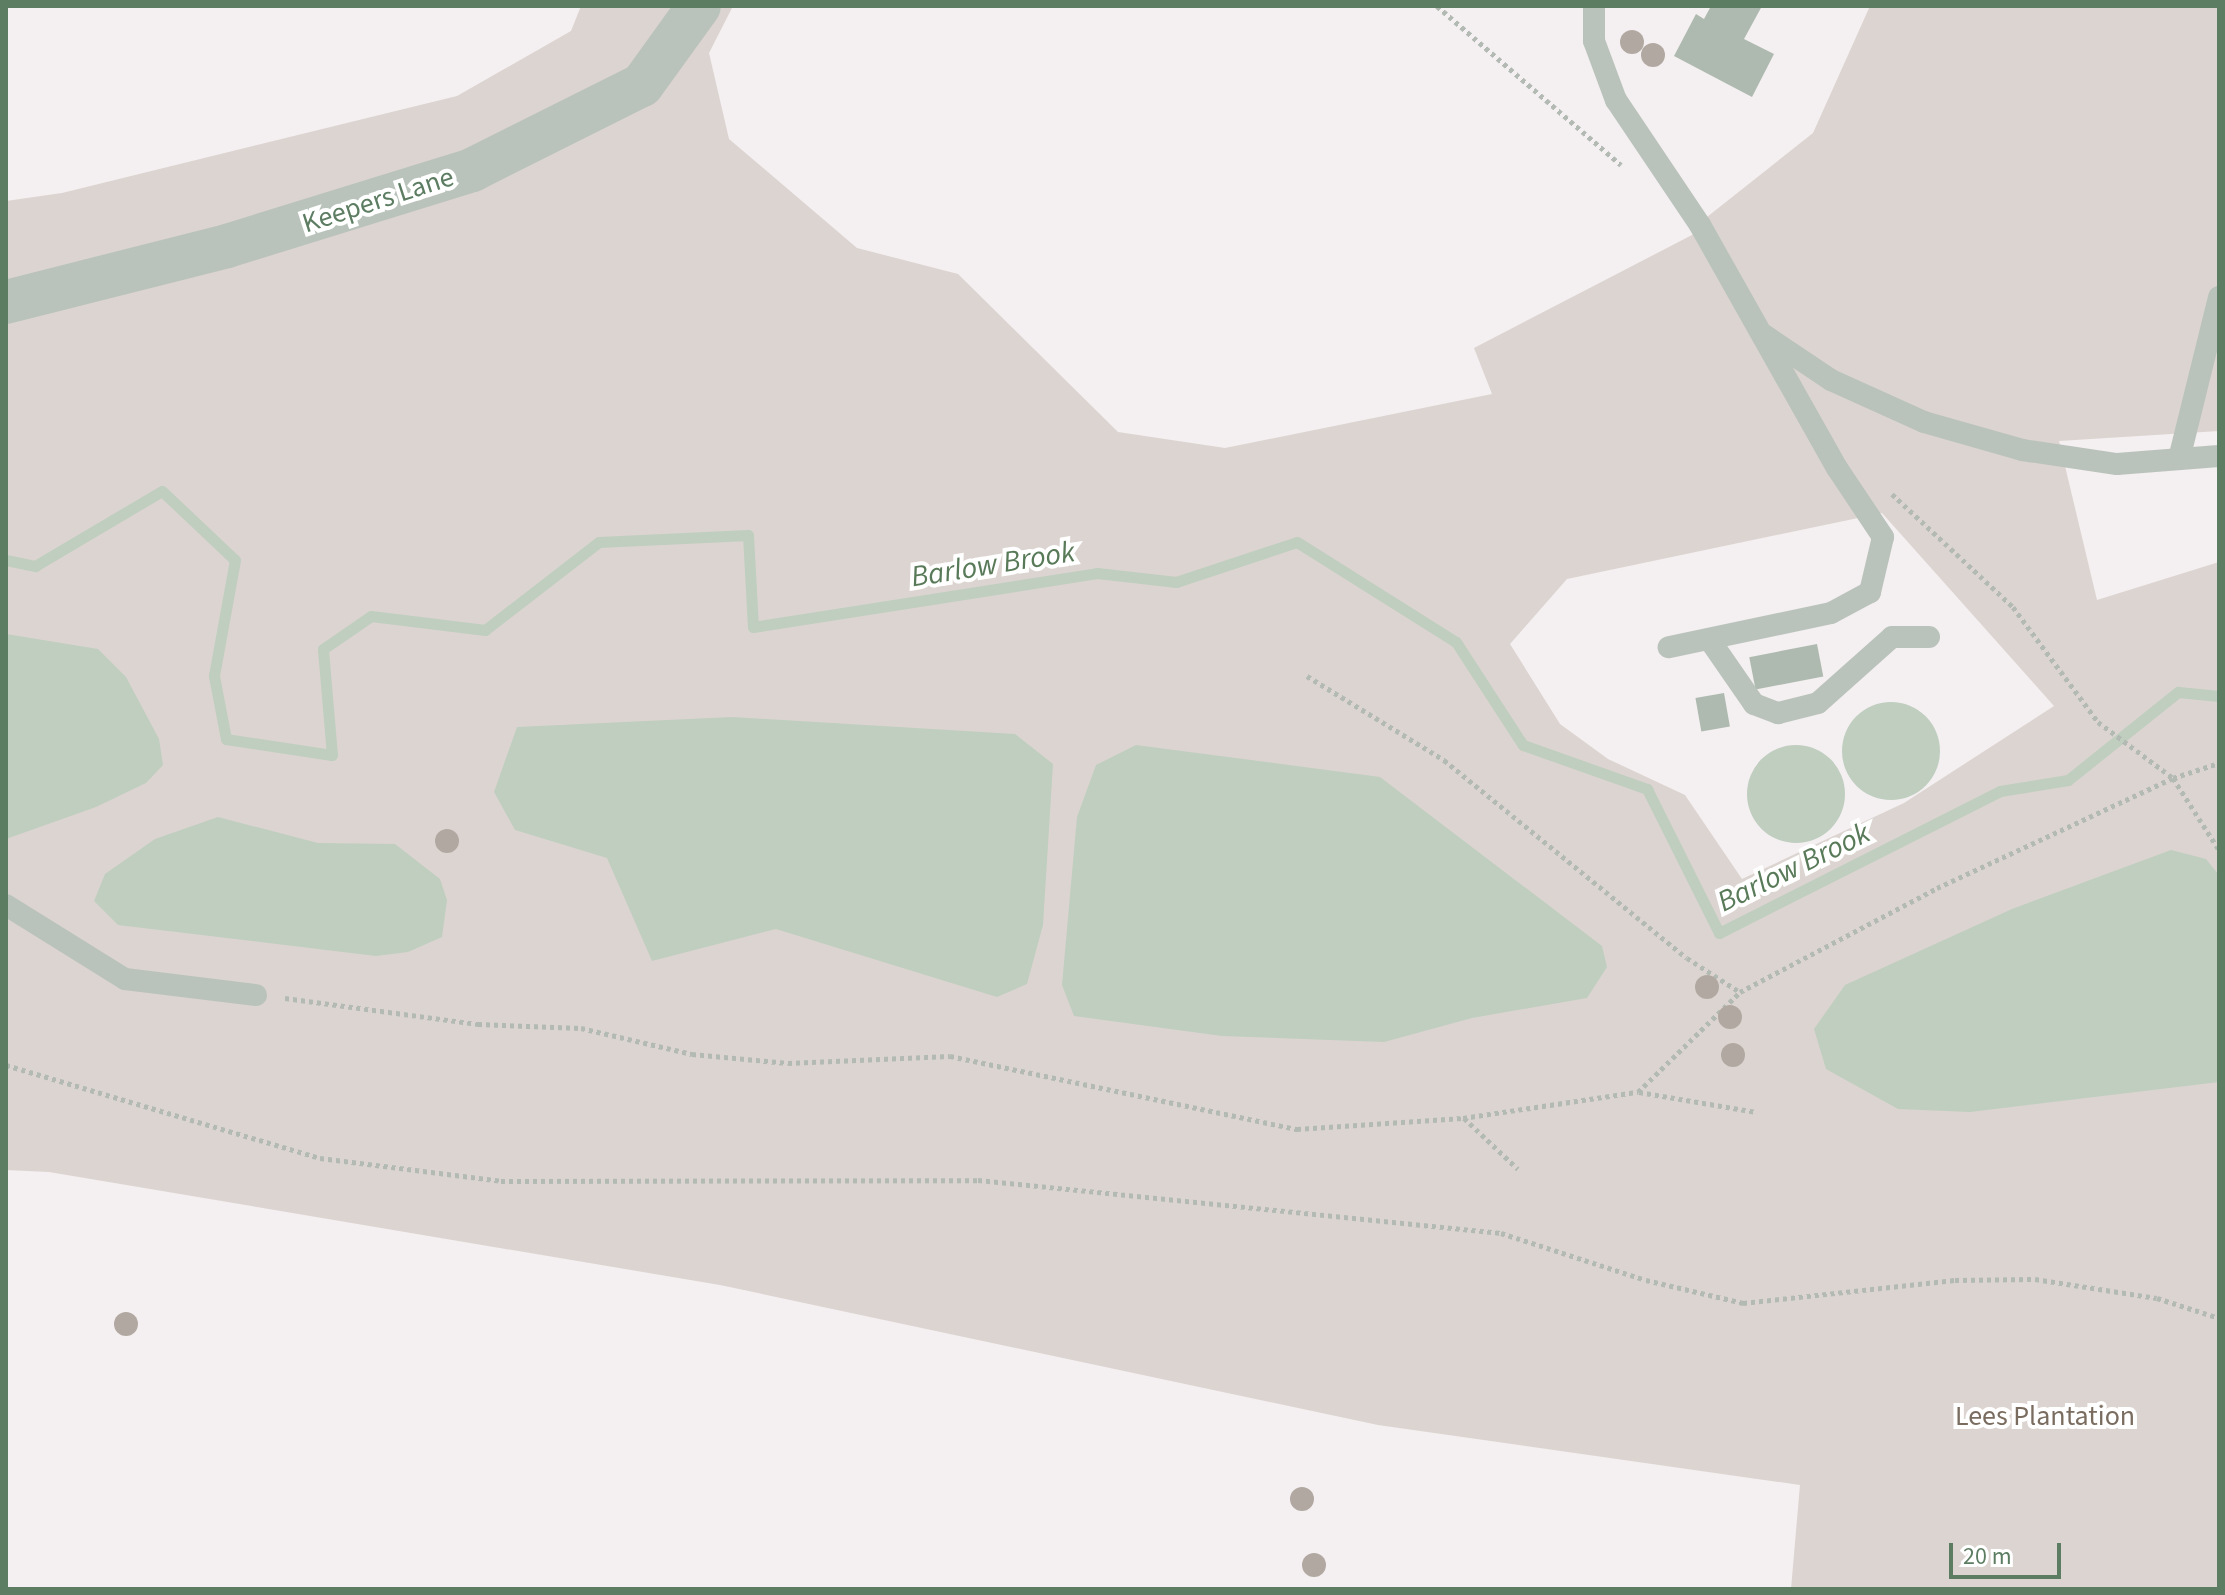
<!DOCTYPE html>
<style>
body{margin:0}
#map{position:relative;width:2225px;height:1595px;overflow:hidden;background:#f4eff1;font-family:"Source Sans 3",sans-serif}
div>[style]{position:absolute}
.green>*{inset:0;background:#dcd4d0}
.water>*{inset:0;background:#bfcebf}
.round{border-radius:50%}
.stream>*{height:11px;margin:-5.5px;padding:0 5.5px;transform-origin:5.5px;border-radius:5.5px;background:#bfcebf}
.building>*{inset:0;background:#aebaaf;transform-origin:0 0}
.path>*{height:5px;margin-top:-2.5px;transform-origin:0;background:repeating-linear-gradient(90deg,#b2bab3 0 4px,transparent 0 8px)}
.service>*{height:22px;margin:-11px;padding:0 11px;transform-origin:11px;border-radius:11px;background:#bac3bb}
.minor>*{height:44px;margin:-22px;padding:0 22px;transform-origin:22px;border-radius:22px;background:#bac3bb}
.trees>*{width:24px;height:24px;margin:-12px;border-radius:50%;background:#b1a8a1}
span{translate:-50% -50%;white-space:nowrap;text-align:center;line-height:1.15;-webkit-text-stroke:8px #fff;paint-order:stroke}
.street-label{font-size:28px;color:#5d7d62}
.park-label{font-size:28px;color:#7a6d60}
.water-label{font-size:30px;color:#597a58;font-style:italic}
.frame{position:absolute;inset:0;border:8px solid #5d7d62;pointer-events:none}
.scale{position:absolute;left:1949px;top:1543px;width:112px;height:36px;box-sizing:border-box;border:4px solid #5d7d62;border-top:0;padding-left:10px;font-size:24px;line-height:28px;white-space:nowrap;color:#5d7d62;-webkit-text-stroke:6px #fff;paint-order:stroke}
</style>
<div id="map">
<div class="green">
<i style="clip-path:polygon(evenodd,581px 6px,733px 6px,709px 53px,729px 139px,857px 248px,958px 274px,1118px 432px,1225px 448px,1492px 394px,1474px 348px,1692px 235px,1707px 217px,1813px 133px,1870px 6px,2219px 6px,2219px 431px,2059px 441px,2097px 600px,2219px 562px,2219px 1589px,1791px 1589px,1800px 1485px,1378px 1425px,720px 1285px,49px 1172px,6px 1170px,6px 201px,62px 193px,457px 96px,571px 31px,581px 6px,1882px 513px,2054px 706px,1904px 803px,1742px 879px,1685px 795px,1608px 759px,1560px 724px,1510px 644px,1567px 579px,1882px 513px)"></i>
</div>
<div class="water">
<i style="clip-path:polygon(6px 634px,98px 649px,126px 677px,159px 739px,163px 765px,146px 783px,96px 807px,6px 839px)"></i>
<i class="round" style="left:1842px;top:702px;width:98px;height:98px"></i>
<i style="clip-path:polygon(732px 717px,1015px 734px,1053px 764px,1043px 925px,1027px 984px,997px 997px,776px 929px,652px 961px,607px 858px,515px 830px,494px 792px,517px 727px)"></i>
<i style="clip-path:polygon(1136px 745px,1380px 777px,1602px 946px,1607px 967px,1587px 998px,1472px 1018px,1384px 1042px,1222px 1036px,1074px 1016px,1062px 985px,1077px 817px,1096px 765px)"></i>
<i class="round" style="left:1747px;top:745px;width:98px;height:98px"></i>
<i style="clip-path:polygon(218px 817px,318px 843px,395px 844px,440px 879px,447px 900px,442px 937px,408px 952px,376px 956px,118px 925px,94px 901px,105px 874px,155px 839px)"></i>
<i style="clip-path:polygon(2171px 850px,2206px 859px,2219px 875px,2219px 1082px,1970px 1112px,1898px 1109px,1826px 1069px,1814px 1029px,1845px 985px,2012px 909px)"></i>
</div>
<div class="stream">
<i style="left:6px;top:560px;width:30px;rotate:12deg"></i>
<i style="left:35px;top:566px;width:147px;rotate:-30.6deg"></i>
<i style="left:162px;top:491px;width:100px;rotate:43.4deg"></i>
<i style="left:235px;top:560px;width:118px;rotate:100.3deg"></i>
<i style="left:214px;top:676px;width:64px;rotate:79.2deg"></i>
<i style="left:226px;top:739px;width:107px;rotate:8.6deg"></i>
<i style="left:332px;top:755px;width:106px;rotate:-94.9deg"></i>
<i style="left:323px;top:649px;width:58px;rotate:-34.5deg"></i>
<i style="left:371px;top:616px;width:115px;rotate:7deg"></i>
<i style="left:485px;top:630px;width:144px;rotate:-37.7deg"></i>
<i style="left:599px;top:542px;width:149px;rotate:-2.7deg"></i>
<i style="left:748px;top:535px;width:92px;rotate:86.9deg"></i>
<i style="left:753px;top:627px;width:348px;rotate:-8.9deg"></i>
<i style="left:1097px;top:573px;width:80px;rotate:6.5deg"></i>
<i style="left:1176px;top:582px;width:127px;rotate:-18.3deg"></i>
<i style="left:1297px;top:542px;width:188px;rotate:32.2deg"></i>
<i style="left:1456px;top:642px;width:123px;rotate:57deg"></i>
<i style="left:1523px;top:745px;width:132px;rotate:19.5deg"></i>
<i style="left:1647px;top:789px;width:161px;rotate:63.4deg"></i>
<i style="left:1719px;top:933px;width:315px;rotate:-26.8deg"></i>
<i style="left:2000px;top:791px;width:69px;rotate:-9.2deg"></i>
<i style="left:2068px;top:780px;width:141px;rotate:-38.7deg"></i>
<i style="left:2178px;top:692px;width:41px;rotate:5.6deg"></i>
</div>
<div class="building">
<i style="clip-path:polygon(1711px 6px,1762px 6px,1744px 39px,1774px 54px,1752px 97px,1674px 56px,1696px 14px,1704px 19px)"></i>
<i style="left:1817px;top:644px;width:33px;height:69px;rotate:79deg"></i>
<i style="left:1724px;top:693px;width:34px;height:29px;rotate:80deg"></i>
</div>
<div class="path">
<i style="left:1437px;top:6px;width:243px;rotate:40.8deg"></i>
<i style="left:1892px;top:494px;width:166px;rotate:43deg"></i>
<i style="left:2013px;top:607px;width:143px;rotate:53.5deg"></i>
<i style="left:2098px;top:722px;width:94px;rotate:36.7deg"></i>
<i style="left:2173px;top:778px;width:85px;rotate:57.4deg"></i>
<i style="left:1307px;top:676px;width:161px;rotate:31.5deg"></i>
<i style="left:1444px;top:760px;width:313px;rotate:39.2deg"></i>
<i style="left:1687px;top:958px;width:63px;rotate:32.7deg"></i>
<i style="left:285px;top:998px;width:195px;rotate:7.7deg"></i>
<i style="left:478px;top:1024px;width:103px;rotate:2.2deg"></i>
<i style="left:581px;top:1028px;width:114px;rotate:13.2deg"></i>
<i style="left:692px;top:1054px;width:96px;rotate:5.4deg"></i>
<i style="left:788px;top:1063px;width:162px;rotate:-2.5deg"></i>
<i style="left:950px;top:1056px;width:355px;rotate:11.9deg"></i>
<i style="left:1297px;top:1129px;width:166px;rotate:-3.8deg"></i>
<i style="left:1463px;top:1118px;width:177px;rotate:-8.5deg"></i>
<i style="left:1638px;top:1092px;width:143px;rotate:-44.4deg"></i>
<i style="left:1740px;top:992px;width:223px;rotate:-27.8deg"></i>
<i style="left:1937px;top:888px;width:260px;rotate:-25deg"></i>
<i style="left:2173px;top:778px;width:48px;rotate:-18.1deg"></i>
<i style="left:6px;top:1065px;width:327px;rotate:16.5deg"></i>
<i style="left:320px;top:1158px;width:182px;rotate:7.2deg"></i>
<i style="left:501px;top:1181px;width:477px;rotate:-0.1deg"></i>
<i style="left:978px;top:1180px;width:526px;rotate:5.79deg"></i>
<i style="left:1501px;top:1233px;width:152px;rotate:18deg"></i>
<i style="left:1646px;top:1280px;width:100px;rotate:13.3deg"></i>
<i style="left:1743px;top:1303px;width:213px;rotate:-6.2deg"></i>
<i style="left:1955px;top:1280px;width:80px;rotate:-0.7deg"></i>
<i style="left:2035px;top:1279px;width:123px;rotate:8.9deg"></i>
<i style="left:2157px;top:1298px;width:65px;rotate:17.9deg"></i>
<i style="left:1639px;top:1092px;width:119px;rotate:9.7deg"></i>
<i style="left:1464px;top:1118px;width:74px;rotate:43.4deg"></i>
</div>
<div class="service">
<i style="left:1594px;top:6px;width:35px;rotate:90deg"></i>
<i style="left:1594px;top:41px;width:63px;rotate:69.6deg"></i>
<i style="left:1616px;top:100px;width:151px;rotate:56.1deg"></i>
<i style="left:1700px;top:225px;width:279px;rotate:60.6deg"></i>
<i style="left:1837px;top:468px;width:83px;rotate:56.3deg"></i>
<i style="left:1883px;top:537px;width:57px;rotate:103.3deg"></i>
<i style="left:1870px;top:592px;width:44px;rotate:151.7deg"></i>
<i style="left:1831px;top:613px;width:166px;rotate:168.1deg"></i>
<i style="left:1764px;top:335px;width:81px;rotate:33.9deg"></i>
<i style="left:1831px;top:380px;width:102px;rotate:24.3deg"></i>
<i style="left:1924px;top:422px;width:102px;rotate:15.9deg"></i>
<i style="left:2022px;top:450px;width:96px;rotate:8.4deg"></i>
<i style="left:2117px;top:464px;width:102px;rotate:-4.5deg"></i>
<i style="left:2179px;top:459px;width:167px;rotate:-76.1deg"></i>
<i style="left:1709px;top:639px;width:79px;rotate:55.3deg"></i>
<i style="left:1754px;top:704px;width:26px;rotate:21deg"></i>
<i style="left:1778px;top:713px;width:41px;rotate:-14deg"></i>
<i style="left:1818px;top:703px;width:99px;rotate:-41.7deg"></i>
<i style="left:1892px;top:637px;width:37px"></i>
<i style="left:6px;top:905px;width:140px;rotate:31.9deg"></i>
<i style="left:125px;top:979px;width:132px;rotate:7deg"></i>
</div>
<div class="minor">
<i style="left:6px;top:302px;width:228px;rotate:-14.2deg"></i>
<i style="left:227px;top:246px;width:257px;rotate:-17.2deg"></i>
<i style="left:472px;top:170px;width:190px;rotate:-26.6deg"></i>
<i style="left:642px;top:85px;width:97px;rotate:-54.2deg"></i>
</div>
<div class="trees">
<i style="left:1632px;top:42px"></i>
<i style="left:1653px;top:55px"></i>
<i style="left:447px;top:841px"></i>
<i style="left:1707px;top:987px"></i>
<i style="left:1730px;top:1017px"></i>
<i style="left:1733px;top:1055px"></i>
<i style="left:126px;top:1324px"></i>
<i style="left:1302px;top:1499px"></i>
<i style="left:1314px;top:1565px"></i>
</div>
<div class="street-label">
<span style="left:378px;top:200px;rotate:-18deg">Keepers Lane</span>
</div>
<div class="park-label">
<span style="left:2045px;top:1416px">Lees Plantation</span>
</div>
<div class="water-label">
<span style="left:993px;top:565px;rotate:-9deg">Barlow Brook</span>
<span style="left:1794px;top:868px;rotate:-26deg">Barlow Brook</span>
</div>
<div class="frame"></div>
<div class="scale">20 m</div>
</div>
